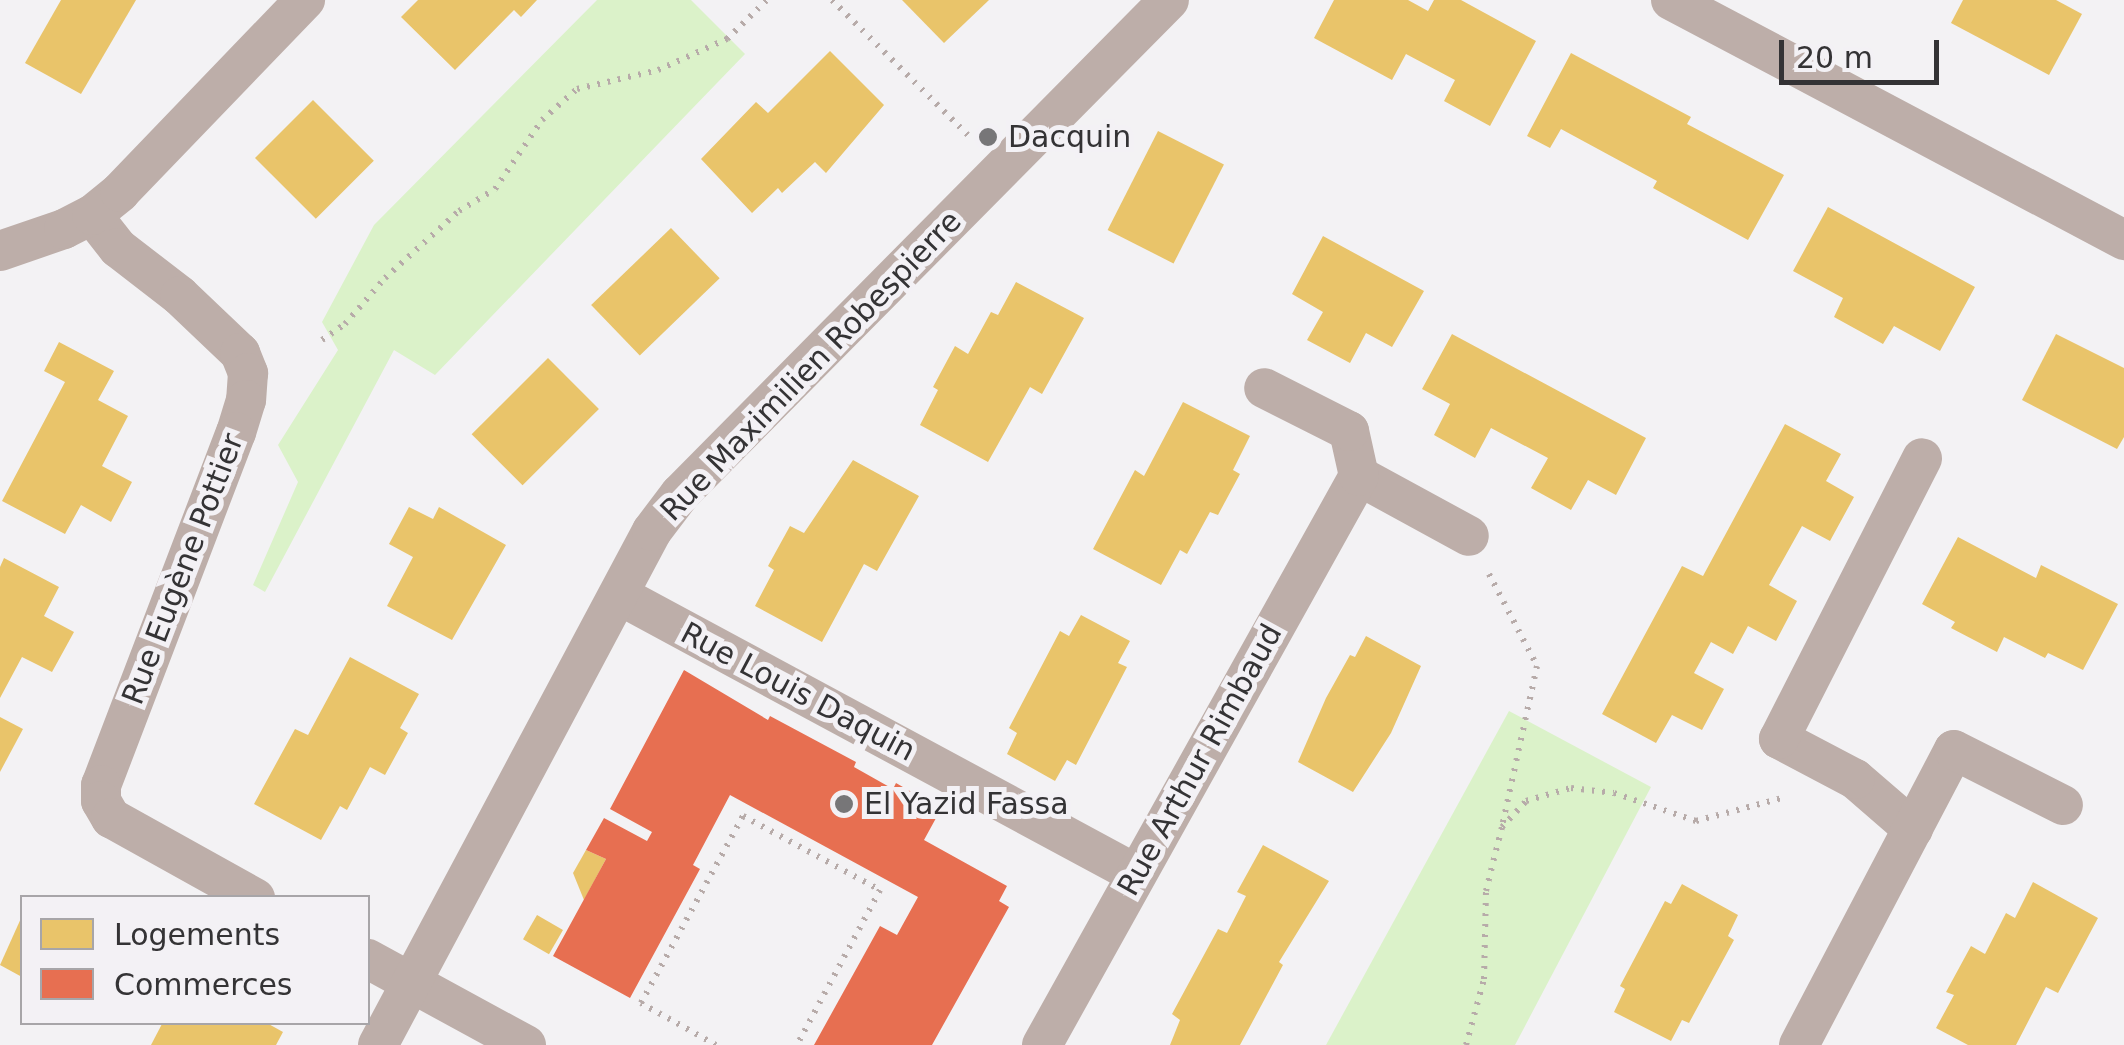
<!DOCTYPE html>
<meta charset="utf-8">
<style>
body{margin:0}
#map{position:relative;width:2124px;height:1045px;overflow:hidden;background:#f3f2f4;font-family:"DejaVu Sans",sans-serif}
div>[style]{position:absolute}
.green>*{inset:0;background:#dbf2c9}
.homes>*{inset:0;background:#e9c46a;transform-origin:0 0}
.shops>*{inset:0;background:#e76f51}
.path>*{height:6px;margin-top:-3px;transform-origin:0;background:repeating-linear-gradient(90deg,#b7aba9 0 2.5px,transparent 0 10.5px)}
.street>*{height:40px;margin:-20px;padding:0 20px;transform-origin:20px;border-radius:20px;background:#bdaea9}
.dots>*{width:28px;height:28px;translate:-50% -50%;box-sizing:border-box;border:5px solid #f3f1f5;border-radius:50%}
span{translate:-50% -50%;white-space:nowrap;text-align:center;line-height:1.15;-webkit-text-stroke:10px #f3f1f5;paint-order:stroke}
.poi-label{font-size:30px;color:#343335}
.left{translate:0 -50%;text-align:left}
.street-label{font-size:30px;color:#343335}
.legend{position:absolute;left:20px;top:895px;width:350px;height:130px;box-sizing:border-box;background:#f3f1f5;border:2px solid #a7a5a8;margin:0;padding:12px 18px;list-style:none;font-size:30px;color:#343335}
.legend li{display:flex;align-items:center;gap:20px;height:50px}
.legend b{width:50px;border:2px solid #a7a5a8}
.scale{position:absolute;left:1779px;top:40px;width:160px;height:45px;box-sizing:border-box;border:5px solid #343335;border-top:0;padding-left:12px;font-size:30px;line-height:35px;white-space:nowrap;color:#343335;-webkit-text-stroke:8px #f3f1f5;paint-order:stroke}
</style>
<div id="map">
<div class="green">
<i style="clip-path:polygon(597px 0,691px 0,745px 54px,435px 375px,394px 350px,265px 592px,253px 585px,298px 482px,278px 445px,338px 350px,322px 322px,374px 225px)"></i>
<i style="clip-path:polygon(1509px 711px,1651px 787px,1515px 1045px,1326px 1045px)"></i>
</div>
<div class="homes">
<i style="clip-path:polygon(61px 0,136px 0,81px 94px,25px 63px)"></i>
<i style="clip-path:polygon(418px 0,537px 0,521px 17px,514px 10px,455px 70px,401px 17px)"></i>
<i style="clip-path:polygon(902px 0,989px 0,944px 43px)"></i>
<i style="clip-path:polygon(1334px 0,1408px 0,1428px 11px,1434px 0,1461px 0,1536px 41px,1490px 126px,1444px 101px,1455px 80px,1406px 54px,1392px 80px,1314px 38px)"></i>
<i style="clip-path:polygon(1963px 0,2056px 0,2082px 14px,2049px 75px,1951px 23px)"></i>
<i style="clip-path:polygon(830px 51px,884px 105px,826px 173px,815px 162px,782px 193px,778px 188px,752px 213px,701px 159px,756px 102px,768px 113px)"></i>
<i style="clip-path:polygon(1571px 53px,1691px 117px,1687px 124px,1784px 175px,1748px 240px,1653px 188px,1657px 181px,1561px 129px,1550px 148px,1527px 136px)"></i>
<i style="left:313px;top:100px;width:86px;height:82px;rotate:45deg"></i>
<i style="left:1158px;top:131px;width:74px;height:111px;rotate:27deg"></i>
<i style="clip-path:polygon(1828px 207px,1975px 287px,1940px 351px,1894px 326px,1883px 344px,1834px 317px,1843px 298px,1793px 271px)"></i>
<i style="left:671px;top:228px;width:70px;height:111px;rotate:46deg"></i>
<i style="clip-path:polygon(1323px 236px,1424px 291px,1392px 347px,1366px 333px,1350px 363px,1307px 340px,1323px 312px,1292px 294px)"></i>
<i style="clip-path:polygon(1016px 282px,1084px 318px,1042px 394px,1030px 387px,988px 462px,920px 425px,938px 390px,933px 387px,955px 346px,968px 354px,991px 312px,998px 315px)"></i>
<i style="clip-path:polygon(1452px 334px,1646px 438px,1616px 495px,1588px 480px,1571px 510px,1531px 488px,1548px 458px,1491px 428px,1475px 458px,1434px 435px,1450px 404px,1422px 389px)"></i>
<i style="clip-path:polygon(2056px 334px,2124px 368px,2124px 437px,2117px 449px,2022px 400px)"></i>
<i style="clip-path:polygon(59px 342px,114px 371px,98px 400px,128px 416px,102px 466px,132px 482px,111px 522px,81px 505px,65px 534px,2px 501px,65px 382px,44px 371px)"></i>
<i style="left:548px;top:358px;width:72px;height:108px;rotate:45deg"></i>
<i style="clip-path:polygon(1183px 402px,1250px 436px,1233px 470px,1240px 474px,1218px 515px,1210px 512px,1187px 554px,1180px 550px,1161px 585px,1093px 549px,1135px 470px,1144px 476px)"></i>
<i style="clip-path:polygon(1785px 424px,1841px 454px,1826px 481px,1854px 497px,1830px 541px,1802px 526px,1769px 585px,1797px 601px,1776px 641px,1748px 626px,1733px 654px,1711px 642px,1694px 673px,1724px 689px,1702px 730px,1672px 715px,1656px 743px,1602px 714px,1682px 566px,1703px 576px)"></i>
<i style="clip-path:polygon(853px 460px,919px 496px,877px 571px,864px 564px,822px 642px,755px 606px,774px 570px,768px 566px,790px 526px,804px 533px)"></i>
<i style="clip-path:polygon(409px 507px,433px 519px,439px 507px,506px 545px,452px 640px,387px 606px,413px 557px,389px 544px)"></i>
<i style="clip-path:polygon(1958px 537px,2036px 578px,2041px 565px,2118px 604px,2083px 670px,2048px 653px,2045px 658px,2004px 637px,1997px 652px,1951px 628px,1955px 622px,1922px 604px)"></i>
<i style="clip-path:polygon(4px 558px,59px 587px,44px 616px,74px 632px,52px 672px,22px 657px,0 698px,0 567px)"></i>
<i style="clip-path:polygon(1081px 615px,1130px 641px,1118px 663px,1127px 667px,1076px 765px,1067px 760px,1055px 781px,1007px 754px,1017px 733px,1009px 728px,1060px 631px,1069px 636px)"></i>
<i style="clip-path:polygon(1366px 636px,1421px 666px,1391px 733px,1353px 792px,1298px 762px,1326px 698px,1350px 655px,1355px 657px)"></i>
<i style="clip-path:polygon(350px 657px,419px 694px,400px 728px,408px 733px,385px 775px,370px 767px,347px 810px,340px 806px,321px 840px,254px 804px,295px 729px,308px 735px)"></i>
<i style="clip-path:polygon(0 717px,23px 729px,0 772px)"></i>
<i style="clip-path:polygon(1263px 845px,1329px 881px,1279px 962px,1283px 965px,1240px 1045px,1170px 1045px,1180px 1020px,1172px 1014px,1218px 929px,1227px 933px,1246px 896px,1237px 892px)"></i>
<i style="clip-path:polygon(586px 850px,606px 859px,584px 900px,573px 873px)"></i>
<i style="clip-path:polygon(2033px 882px,2098px 918px,2058px 993px,2046px 987px,2016px 1045px,1968px 1045px,1936px 1028px,1954px 995px,1946px 992px,1971px 946px,1985px 954px,2006px 913px,2015px 918px)"></i>
<i style="clip-path:polygon(1682px 884px,1738px 915px,1728px 936px,1734px 940px,1689px 1023px,1682px 1020px,1671px 1041px,1614px 1012px,1625px 989px,1620px 986px,1665px 901px,1671px 904px)"></i>
<i style="left:537px;top:915px;width:30px;height:28px;rotate:30deg"></i>
<i style="clip-path:polygon(22px 916px,22px 977px,0 965px)"></i>
<i style="clip-path:polygon(163px 1022px,265px 1022px,283px 1032px,276px 1045px,151px 1045px)"></i>
</div>
<div class="shops">
<i style="clip-path:polygon(684px 670px,768px 720px,770px 716px,856px 762px,854px 767px,893px 789px,896px 783px,941px 809px,924px 840px,1007px 886px,999px 901px,1009px 907px,932px 1045px,814px 1045px,880px 926px,897px 935px,918px 897px,730px 795px,693px 865px,700px 869px,630px 998px,553px 956px,606px 859px,586px 850px,604px 818px,647px 841px,652px 832px,610px 809px)"></i>
</div>
<div class="path">
<i style="left:832px;top:0;width:192px;rotate:44.8deg"></i>
<i style="left:322px;top:340px;width:28px;rotate:-35deg"></i>
<i style="left:345px;top:324px;width:61px;rotate:-49deg"></i>
<i style="left:385px;top:278px;width:100px;rotate:-42.2deg"></i>
<i style="left:459px;top:211px;width:42px;rotate:-31.4deg"></i>
<i style="left:495px;top:189px;width:83px;rotate:-55.7deg"></i>
<i style="left:542px;top:120px;width:47px;rotate:-41.5deg"></i>
<i style="left:577px;top:89px;width:83px;rotate:-13.2deg"></i>
<i style="left:658px;top:70px;width:76px;rotate:-24.2deg"></i>
<i style="left:727px;top:39px;width:56px;rotate:-44.3deg"></i>
<i style="left:1489px;top:574px;width:104px;rotate:62.4deg"></i>
<i style="left:1537px;top:666px;width:164px;rotate:102.3deg"></i>
<i style="left:716px;top:1045px;width:86px;rotate:-150.8deg"></i>
<i style="left:641px;top:1003px;width:213px;rotate:-61.4deg"></i>
<i style="left:743px;top:816px;width:156px;rotate:28.4deg"></i>
<i style="left:880px;top:890px;width:176px;rotate:118.2deg"></i>
<i style="left:1466px;top:1045px;width:68px;rotate:-74.7deg"></i>
<i style="left:1484px;top:979px;width:88px;rotate:-88.7deg"></i>
<i style="left:1486px;top:891px;width:66px;rotate:-76deg"></i>
<i style="left:1502px;top:827px;width:35px;rotate:-47deg"></i>
<i style="left:1526px;top:801px;width:47px;rotate:-16.1deg"></i>
<i style="left:1571px;top:788px;width:43px;rotate:6.6deg"></i>
<i style="left:1614px;top:793px;width:87px;rotate:18.9deg"></i>
<i style="left:1696px;top:821px;width:93px;rotate:-14.9deg"></i>
</div>
<div class="street">
<i style="left:1671px;top:0;width:513px;rotate:27.91deg"></i>
<i style="left:92px;top:215px;width:42px;rotate:51.8deg"></i>
<i style="left:118px;top:248px;width:78px;rotate:37.7deg"></i>
<i style="left:180px;top:296px;width:83px;rotate:43.5deg"></i>
<i style="left:240px;top:353px;width:22px;rotate:68deg"></i>
<i style="left:248px;top:373px;width:27px;rotate:94deg"></i>
<i style="left:246px;top:400px;width:34px;rotate:107deg"></i>
<i style="left:236px;top:432px;width:378px;rotate:110.9deg"></i>
<i style="left:101px;top:785px;width:16px;rotate:90deg"></i>
<i style="left:101px;top:801px;width:20px;rotate:60deg"></i>
<i style="left:111px;top:818px;width:165px;rotate:29.1deg"></i>
<i style="left:0;top:251px;width:68px;rotate:-19deg"></i>
<i style="left:64px;top:229px;width:31px;rotate:-27deg"></i>
<i style="left:92px;top:215px;width:36px;rotate:-39deg"></i>
<i style="left:120px;top:192px;width:267px;rotate:-46.1deg"></i>
<i style="left:1359px;top:476px;width:125px;rotate:28.6deg"></i>
<i style="left:619px;top:595px;width:587px;rotate:28.35deg"></i>
<i style="left:1913px;top:829px;width:77px;rotate:-139.2deg"></i>
<i style="left:1855px;top:779px;width:86px;rotate:-152.2deg"></i>
<i style="left:1779px;top:739px;width:315px;rotate:-63deg"></i>
<i style="left:368px;top:959px;width:180px;rotate:28.6deg"></i>
<i style="left:378px;top:1045px;width:582px;rotate:-61.94deg"></i>
<i style="left:652px;top:531px;width:46px;rotate:-52.9deg"></i>
<i style="left:680px;top:494px;width:695px;rotate:-45.29deg"></i>
<i style="left:1042px;top:1045px;width:651px;rotate:-60.88deg"></i>
<i style="left:1359px;top:476px;width:46px;rotate:-102.5deg"></i>
<i style="left:1349px;top:431px;width:95px;rotate:-153.2deg"></i>
<i style="left:1799px;top:1045px;width:333px;rotate:-62.3deg"></i>
<i style="left:1954px;top:750px;width:122px;rotate:26.8deg"></i>
</div>
<div class="dots">
<i style="left:988px;top:137px;background:#777678"></i>
<i style="left:844px;top:804px;background:#777678"></i>
</div>
<div class="poi-label">
<span class="left" style="left:1008px;top:137px">Dacquin</span>
<span class="left" style="left:864px;top:804px">El Yazid Fassa</span>
</div>
<div class="street-label">
<span style="left:811px;top:366px;rotate:-46deg">Rue Maximilien Robespierre</span>
<span style="left:183px;top:569px;rotate:-69deg">Rue Eugène Pottier</span>
<span style="left:798px;top:692px;rotate:28deg">Rue Louis Daquin</span>
<span style="left:1200px;top:760px;rotate:-61deg">Rue Arthur Rimbaud</span>
</div>
<ul class="legend">
<li><b style="height:28px;background:#e9c46a"></b>Logements</li>
<li><b style="height:28px;background:#e76f51"></b>Commerces</li>
</ul>
<div class="scale">20 m</div>
</div>
